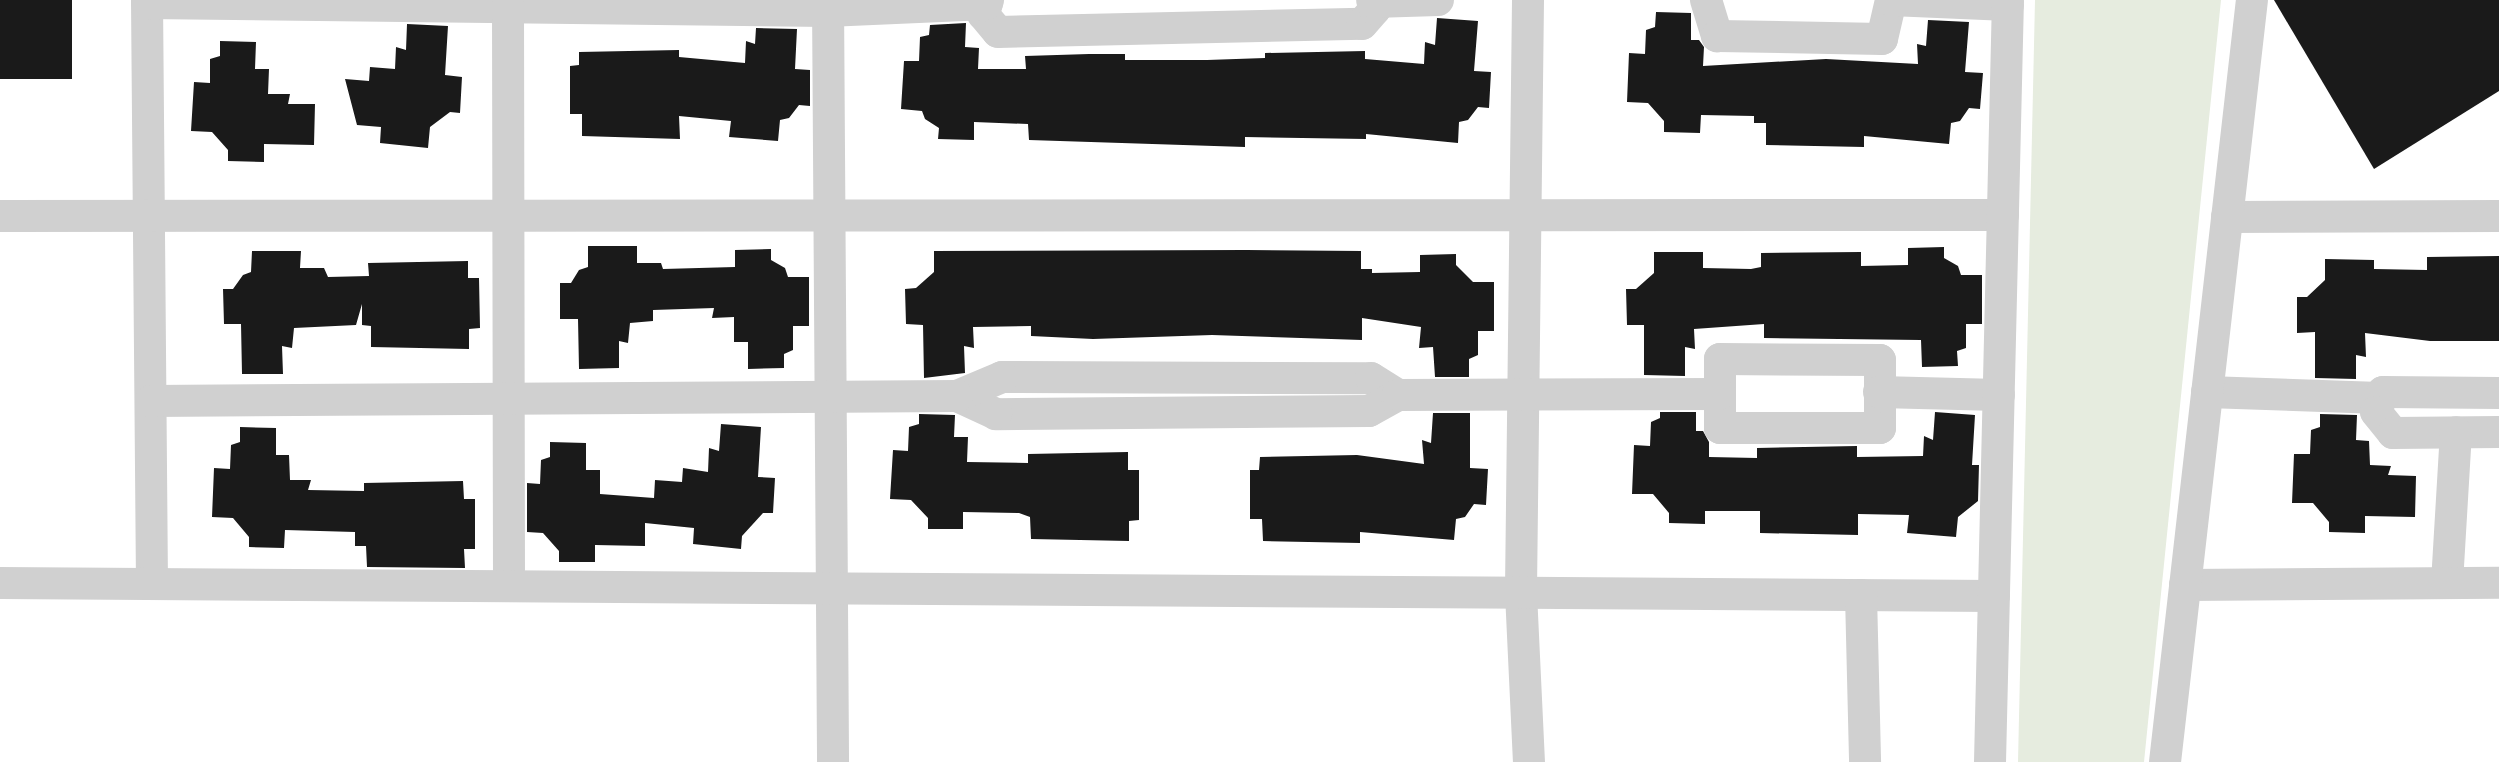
<!DOCTYPE html>
<style>
body{margin:0}
#map{position:relative;width:2499px;height:762px;overflow:hidden;background:#fff;font-family:"Open Sans",sans-serif}
div>[style]{position:absolute}
.green>*{inset:0;background:#e6ecdf}
.building>*{inset:0;background:#1a1a1a;transform-origin:0 0}
.minor>*{height:32px;margin:-16px;padding:0 16px;transform-origin:16px;border-radius:16px;background:#d0d0d0}
span{translate:-50% -50%;white-space:nowrap;text-align:center;line-height:1.15;-webkit-text-stroke:6px #fff;paint-order:stroke}
</style>
<div id="map">
<div class="green">
<i style="clip-path:polygon(2035px 0,2221px 0,2144px 762px,2018px 762px)"></i>
</div>
<div class="building">
<i style="left:0;top:0;width:72px;height:79px"></i>
<i style="clip-path:polygon(2274px 0,2499px 0,2499px 91px,2374px 169px)"></i>
<i style="clip-path:polygon(1656px 12px,1691px 13px,1691px 40px,1699px 40px,1704px 47px,1703px 66px,1826px 59px,1918px 64px,1917px 44px,1926px 46px,1928px 20px,1969px 22px,1965px 72px,1983px 73px,1980px 109px,1969px 108px,1960px 121px,1951px 123px,1949px 144px,1864px 136px,1864px 147px,1766px 145px,1766px 123px,1754px 123px,1754px 116px,1701px 115px,1700px 133px,1664px 132px,1664px 121px,1648px 103px,1627px 102px,1629px 53px,1645px 54px,1646px 30px,1655px 27px)"></i>
<i style="clip-path:polygon(1437px 18px,1478px 21px,1474px 71px,1491px 72px,1489px 108px,1478px 107px,1468px 120px,1459px 122px,1458px 143px,1366px 134px,1366px 139px,1245px 137px,1245px 147px,1029px 140px,1028px 124px,974px 122px,974px 140px,938px 139px,939px 128px,925px 119px,922px 111px,901px 109px,904px 61px,919px 61px,920px 37px,929px 35px,930px 25px,966px 23px,965px 47px,979px 48px,978px 69px,1026px 69px,1025px 56px,1089px 54px,1125px 54px,1125px 60px,1207px 60px,1265px 58px,1265px 53px,1365px 51px,1365px 59px,1424px 64px,1425px 42px,1435px 45px)"></i>
<i style="clip-path:polygon(407px 24px,448px 26px,445px 75px,462px 77px,460px 113px,450px 112px,430px 127px,428px 148px,380px 143px,381px 127px,357px 125px,345px 79px,369px 81px,370px 67px,395px 69px,396px 47px,406px 50px)"></i>
<i style="clip-path:polygon(756px 28px,797px 29px,795px 69px,810px 70px,810px 106px,799px 105px,789px 118px,780px 120px,778px 141px,729px 137px,731px 121px,679px 116px,680px 139px,582px 136px,582px 114px,570px 114px,570px 66px,579px 65px,579px 52px,679px 50px,679px 57px,745px 63px,746px 41px,755px 44px)"></i>
<i style="clip-path:polygon(220px 41px,256px 42px,255px 69px,269px 69px,268px 94px,290px 94px,288px 104px,315px 104px,314px 145px,264px 144px,264px 162px,228px 161px,228px 150px,212px 132px,191px 131px,194px 82px,210px 83px,210px 59px,220px 56px)"></i>
<i style="clip-path:polygon(588px 246px,637px 246px,637px 263px,661px 263px,663px 269px,735px 267px,735px 250px,771px 249px,771px 260px,785px 268px,788px 277px,809px 277px,809px 326px,793px 326px,793px 350px,784px 354px,784px 368px,748px 369px,748px 342px,734px 342px,734px 317px,712px 318px,714px 308px,653px 310px,653px 321px,630px 323px,628px 343px,619px 341px,619px 368px,579px 369px,578px 319px,560px 319px,560px 283px,571px 283px,579px 270px,588px 267px)"></i>
<i style="clip-path:polygon(1944px 247px,1944px 258px,1958px 266px,1961px 275px,1982px 275px,1982px 324px,1966px 324px,1966px 348px,1957px 351px,1958px 366px,1922px 367px,1921px 340px,1764px 338px,1764px 324px,1694px 329px,1695px 349px,1685px 347px,1685px 376px,1644px 375px,1644px 325px,1627px 325px,1626px 289px,1636px 289px,1654px 273px,1654px 252px,1703px 252px,1703px 268px,1751px 269px,1761px 267px,1761px 253px,1861px 252px,1861px 266px,1908px 265px,1908px 248px)"></i>
<i style="clip-path:polygon(1246px 250px,1361px 251px,1361px 269px,1372px 269px,1372px 273px,1420px 272px,1420px 255px,1456px 254px,1456px 265px,1473px 282px,1494px 282px,1494px 331px,1478px 331px,1478px 355px,1469px 359px,1469px 377px,1435px 377px,1433px 347px,1419px 348px,1421px 327px,1362px 318px,1362px 340px,1212px 335px,1093px 339px,1031px 336px,1031px 326px,973px 327px,974px 348px,964px 346px,965px 373px,924px 378px,923px 325px,906px 324px,905px 289px,916px 288px,934px 272px,934px 251px)"></i>
<i style="clip-path:polygon(252px 251px,301px 251px,300px 268px,324px 268px,328px 277px,369px 276px,368px 263px,468px 261px,468px 278px,479px 278px,480px 328px,469px 329px,469px 349px,371px 347px,371px 326px,362px 325px,362px 304px,356px 325px,294px 328px,292px 348px,282px 346px,283px 374px,242px 374px,241px 324px,224px 324px,223px 289px,233px 289px,243px 275px,251px 272px)"></i>
<i style="clip-path:polygon(2499px 256px,2499px 341px,2430px 341px,2365px 333px,2366px 357px,2356px 355px,2356px 379px,2315px 378px,2315px 332px,2297px 333px,2297px 297px,2307px 297px,2325px 280px,2325px 259px,2374px 260px,2374px 269px,2427px 270px,2427px 257px)"></i>
<i style="clip-path:polygon(1660px 412px,1696px 412px,1696px 431px,1703px 431px,1709px 442px,1709px 457px,1757px 458px,1757px 448px,1857px 446px,1857px 457px,1923px 456px,1924px 436px,1933px 440px,1935px 412px,1975px 415px,1972px 465px,1979px 465px,1978px 501px,1958px 517px,1956px 537px,1907px 533px,1909px 515px,1858px 514px,1858px 535px,1760px 533px,1760px 511px,1705px 511px,1705px 524px,1669px 523px,1669px 513px,1653px 494px,1632px 494px,1634px 445px,1650px 446px,1651px 422px,1660px 418px)"></i>
<i style="clip-path:polygon(1433px 413px,1470px 413px,1470px 468px,1488px 469px,1486px 505px,1474px 504px,1465px 517px,1456px 519px,1454px 540px,1360px 532px,1360px 543px,1263px 541px,1262px 519px,1250px 519px,1250px 470px,1259px 470px,1260px 457px,1357px 455px,1424px 464px,1422px 440px,1431px 443px)"></i>
<i style="clip-path:polygon(919px 414px,955px 415px,954px 437px,968px 437px,967px 462px,1028px 463px,1028px 454px,1128px 452px,1128px 470px,1139px 470px,1139px 520px,1129px 521px,1129px 541px,1031px 539px,1030px 517px,1019px 513px,963px 512px,963px 529px,928px 529px,928px 518px,911px 500px,890px 499px,893px 450px,908px 451px,909px 427px,919px 424px)"></i>
<i style="clip-path:polygon(2320px 414px,2357px 415px,2356px 440px,2369px 441px,2370px 465px,2391px 466px,2388px 475px,2416px 476px,2415px 517px,2365px 516px,2365px 533px,2329px 532px,2329px 522px,2313px 503px,2292px 503px,2294px 454px,2310px 454px,2311px 430px,2320px 427px)"></i>
<i style="clip-path:polygon(721px 424px,761px 427px,758px 477px,775px 478px,773px 513px,763px 513px,742px 536px,741px 549px,693px 544px,694px 528px,645px 523px,645px 546px,595px 545px,595px 562px,559px 562px,559px 551px,543px 533px,527px 532px,527px 483px,540px 484px,541px 460px,550px 457px,550px 442px,586px 443px,586px 470px,600px 470px,600px 494px,654px 498px,655px 480px,682px 482px,683px 468px,708px 472px,709px 448px,719px 451px)"></i>
<i style="clip-path:polygon(240px 427px,276px 428px,276px 455px,289px 455px,290px 480px,311px 480px,308px 490px,364px 491px,364px 483px,463px 481px,464px 499px,475px 499px,475px 549px,464px 549px,465px 568px,367px 567px,366px 546px,355px 546px,355px 532px,285px 530px,284px 548px,249px 547px,249px 537px,233px 518px,212px 517px,214px 468px,230px 469px,231px 445px,240px 442px)"></i>
</div>
<div class="minor">
<i style="left:147px;top:0;width:584px;rotate:89.51deg"></i>
<i style="left:828px;top:0;width:762px;rotate:89.62deg"></i>
<i style="left:988px;top:0;width:15px;rotate:110deg"></i>
<i style="left:983px;top:14px;width:23px;rotate:50deg"></i>
<i style="left:998px;top:32px;width:364px;rotate:-1.3deg"></i>
<i style="left:1362px;top:24px;width:20px;rotate:-49deg"></i>
<i style="left:1375px;top:9px;width:9px;rotate:-108deg"></i>
<i style="left:1528px;top:0;width:593px;rotate:90.68deg"></i>
<i style="left:1521px;top:593px;width:169px;rotate:87.3deg"></i>
<i style="left:1706px;top:0;width:38px;rotate:73deg"></i>
<i style="left:1717px;top:36px;width:165px;rotate:1deg"></i>
<i style="left:1882px;top:39px;width:39px;rotate:-77deg"></i>
<i style="left:1891px;top:0;width:117px;rotate:2.4deg"></i>
<i style="left:1373px;top:2px;width:65px;rotate:-1.8deg"></i>
<i style="left:147px;top:3px;width:680px;rotate:0.67deg"></i>
<i style="left:827px;top:11px;width:160px;rotate:-2.5deg"></i>
<i style="left:508px;top:7px;width:579px;rotate:89.9deg"></i>
<i style="left:0;top:216px;width:2003px;rotate:-0.03deg"></i>
<i style="left:2227px;top:217px;width:272px;rotate:-0.2deg"></i>
<i style="left:1720px;top:359px;width:160px;rotate:0.4deg"></i>
<i style="left:1880px;top:360px;width:68px;rotate:90deg"></i>
<i style="left:1880px;top:428px;width:160px;rotate:180deg"></i>
<i style="left:1720px;top:428px;width:69px;rotate:-90deg"></i>
<i style="left:1002px;top:377px;width:369px;rotate:0.2deg"></i>
<i style="left:1371px;top:378px;width:32px;rotate:32deg"></i>
<i style="left:1398px;top:395px;width:33px;rotate:151deg"></i>
<i style="left:1369px;top:411px;width:373px;rotate:179.5deg"></i>
<i style="left:996px;top:414px;width:43px;rotate:-155.2deg"></i>
<i style="left:957px;top:396px;width:49px;rotate:-22.9deg"></i>
<i style="left:1879px;top:392px;width:120px;rotate:1.4deg"></i>
<i style="left:2207px;top:392px;width:173px;rotate:2deg"></i>
<i style="left:2499px;top:393px;width:116px;rotate:-179.5deg"></i>
<i style="left:2383px;top:392px;width:21px;rotate:109deg"></i>
<i style="left:2376px;top:412px;width:27px;rotate:51deg"></i>
<i style="left:2393px;top:433px;width:106px;rotate:-0.5deg"></i>
<i style="left:1398px;top:395px;width:322px;rotate:-0.2deg"></i>
<i style="left:151px;top:401px;width:806px;rotate:-0.36deg"></i>
<i style="left:0;top:583px;width:1994px;rotate:0.37deg"></i>
<i style="left:2447px;top:583px;width:151px;rotate:-86.6deg"></i>
<i style="left:2185px;top:585px;width:314px;rotate:-0.4deg"></i>
<i style="left:1861px;top:595px;width:167px;rotate:88.6deg"></i>
<i style="left:1990px;top:762px;width:762px;rotate:-88.65deg"></i>
<i style="left:2165px;top:762px;width:767px;rotate:-83.49deg"></i>
</div>
</div>
